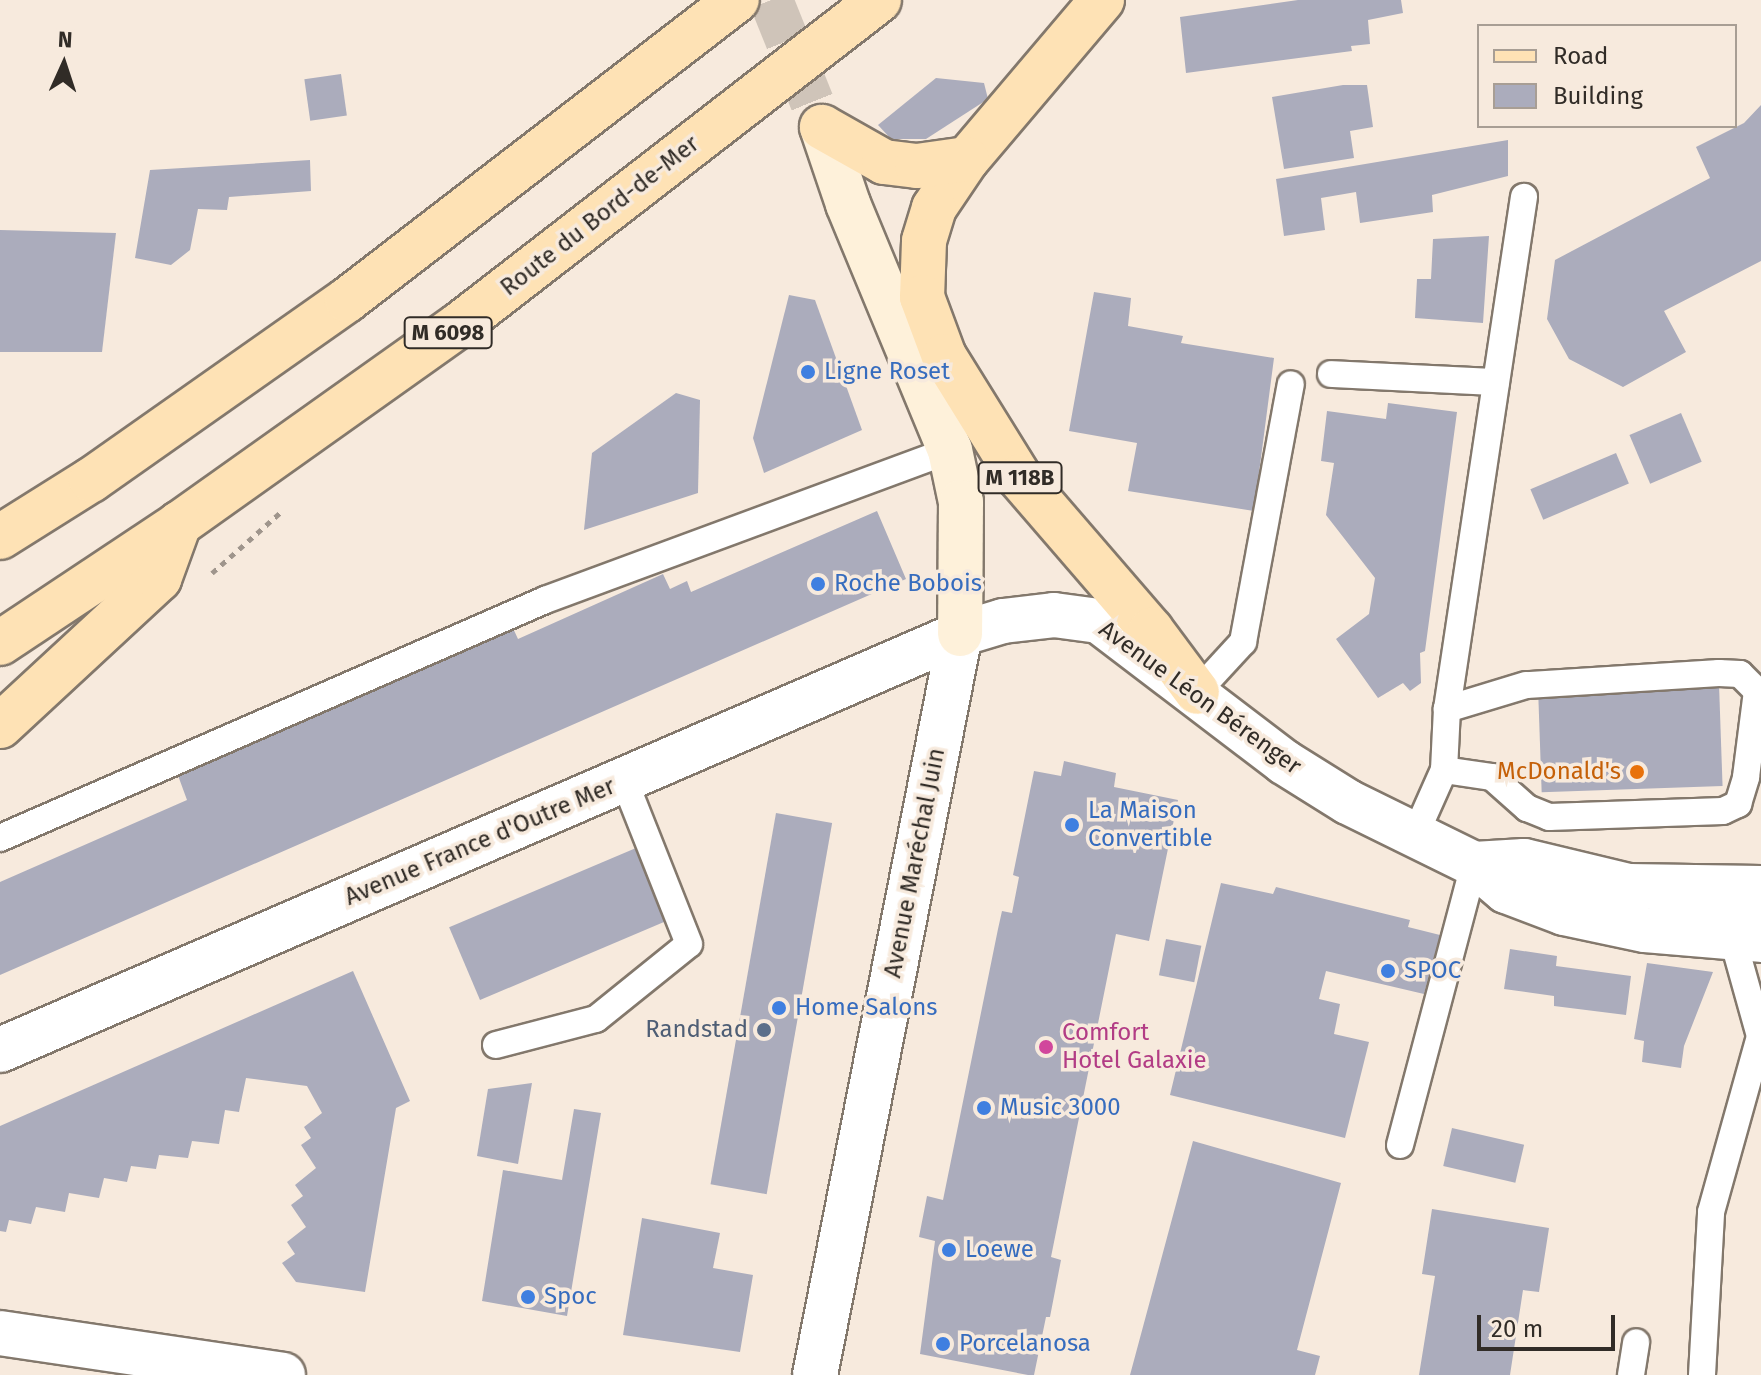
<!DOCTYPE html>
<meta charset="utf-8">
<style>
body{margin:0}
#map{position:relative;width:1761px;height:1375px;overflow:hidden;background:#f7eadd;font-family:"Fira Sans",sans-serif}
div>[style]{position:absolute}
.building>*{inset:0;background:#abacbc;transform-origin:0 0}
.secondary-tunnel>*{height:44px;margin-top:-22px;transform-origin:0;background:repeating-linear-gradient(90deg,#cfc4b9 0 44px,transparent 0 66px)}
.path>*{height:5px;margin-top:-2.5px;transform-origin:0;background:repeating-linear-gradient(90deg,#9f958c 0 6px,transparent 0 12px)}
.roads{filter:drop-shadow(2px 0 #83786c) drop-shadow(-2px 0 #83786c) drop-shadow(0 2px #83786c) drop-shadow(0 -2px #83786c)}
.service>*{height:26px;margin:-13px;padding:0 13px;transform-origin:13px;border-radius:13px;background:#fff}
.minor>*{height:44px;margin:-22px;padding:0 22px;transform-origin:22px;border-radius:22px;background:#fff}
.tertiary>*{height:44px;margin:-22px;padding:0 22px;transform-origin:22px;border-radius:22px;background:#fff}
.secondary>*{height:44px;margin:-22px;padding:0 22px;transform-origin:22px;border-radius:22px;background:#fef1da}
.primary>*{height:44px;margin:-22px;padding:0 22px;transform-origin:22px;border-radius:22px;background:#fee2b5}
.dots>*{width:22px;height:22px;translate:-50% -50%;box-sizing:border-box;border:4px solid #f7eadd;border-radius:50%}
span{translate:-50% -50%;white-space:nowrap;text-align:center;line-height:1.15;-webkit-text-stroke:7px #f7eadd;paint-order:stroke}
.shield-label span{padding:2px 6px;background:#f7eadd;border:2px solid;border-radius:6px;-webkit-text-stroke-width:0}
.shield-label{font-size:22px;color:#312c27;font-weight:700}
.street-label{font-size:24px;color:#312c27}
.shop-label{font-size:24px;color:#366cbe}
.left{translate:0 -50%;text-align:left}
.food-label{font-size:24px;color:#c56008}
.right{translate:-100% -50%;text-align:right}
.service-label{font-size:24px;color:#4e5e75}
.hotel-label{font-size:24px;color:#b23c85}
.legend{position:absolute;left:1477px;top:24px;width:260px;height:104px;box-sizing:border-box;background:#f7eadd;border:2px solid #a89e94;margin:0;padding:10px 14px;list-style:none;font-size:24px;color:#312c27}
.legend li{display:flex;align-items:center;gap:16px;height:40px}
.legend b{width:40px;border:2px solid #a89e94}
.north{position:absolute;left:24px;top:24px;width:80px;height:80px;-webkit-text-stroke:6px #f7eadd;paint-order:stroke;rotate:3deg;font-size:22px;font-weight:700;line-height:32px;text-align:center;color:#312c27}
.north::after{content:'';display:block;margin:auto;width:28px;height:36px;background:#312c27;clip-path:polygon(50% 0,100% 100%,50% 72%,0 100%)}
.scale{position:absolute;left:1477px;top:1315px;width:138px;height:36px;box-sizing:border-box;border:4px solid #312c27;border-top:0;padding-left:10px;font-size:24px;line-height:28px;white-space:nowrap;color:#312c27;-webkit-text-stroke:6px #f7eadd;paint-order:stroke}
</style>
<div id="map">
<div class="building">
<i style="clip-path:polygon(1298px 0,1401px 0,1403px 13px,1368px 20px,1370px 44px,1351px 46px,1352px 51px,1186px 73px,1180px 17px)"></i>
<i style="left:341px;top:74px;width:42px;height:37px;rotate:82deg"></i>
<i style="clip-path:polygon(936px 78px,984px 83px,988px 99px,926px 139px,891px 139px,878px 125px)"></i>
<i style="clip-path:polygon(1343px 85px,1367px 85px,1373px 127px,1350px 131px,1354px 158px,1284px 169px,1272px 97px)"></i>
<i style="clip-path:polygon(1761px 105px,1761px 261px,1664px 311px,1686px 352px,1623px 387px,1569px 359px,1547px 319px,1555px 260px,1710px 178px,1696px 147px,1744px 123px)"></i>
<i style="clip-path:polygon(1508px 140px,1508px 176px,1432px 195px,1433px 212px,1360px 223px,1356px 192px,1321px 198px,1325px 230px,1284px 236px,1276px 179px)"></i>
<i style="clip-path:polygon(310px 160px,311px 191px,229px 197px,227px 210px,198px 209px,190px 250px,171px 265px,135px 258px,150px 170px)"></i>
<i style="clip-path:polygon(0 230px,116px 233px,102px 352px,0 352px)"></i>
<i style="clip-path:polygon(1489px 236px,1483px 323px,1415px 318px,1417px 279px,1431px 279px,1433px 239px)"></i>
<i style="clip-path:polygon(1094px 292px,1131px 298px,1128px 326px,1183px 336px,1181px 343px,1274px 358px,1254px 511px,1128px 491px,1137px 443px,1069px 431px)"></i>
<i style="clip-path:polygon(789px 295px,815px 300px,862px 430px,764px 473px,753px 438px)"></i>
<i style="clip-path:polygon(676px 393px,700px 400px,698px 493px,584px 530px,592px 453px)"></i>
<i style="clip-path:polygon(1388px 403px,1457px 412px,1425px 651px,1420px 653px,1421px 683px,1410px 691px,1403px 683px,1378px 698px,1336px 639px,1369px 614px,1375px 578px,1326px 515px,1334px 463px,1321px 461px,1327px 411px,1386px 419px)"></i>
<i style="left:1681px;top:413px;width:53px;height:56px;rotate:67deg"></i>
<i style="left:1616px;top:453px;width:33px;height:93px;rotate:67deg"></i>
<i style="clip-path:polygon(877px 511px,906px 579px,0 975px,0 882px,187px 800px,176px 770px,512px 626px,518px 639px,663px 574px,670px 589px,687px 581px,691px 592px)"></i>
<i style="left:1719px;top:684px;width:102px;height:181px;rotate:88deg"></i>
<i style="clip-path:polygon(1064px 761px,1116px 773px,1114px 787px,1178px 800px,1149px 941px,1116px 934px,1051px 1257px,1061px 1260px,1050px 1317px,1046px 1317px,1034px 1375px,1028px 1375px,920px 1354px,935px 1241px,919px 1237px,927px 1196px,943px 1200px,998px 929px,1002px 911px,1012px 913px,1019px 877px,1013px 875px,1034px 771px,1061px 776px)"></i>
<i style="left:776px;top:813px;width:57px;height:377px;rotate:10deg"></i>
<i style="left:636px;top:848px;width:79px;height:203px;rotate:67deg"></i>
<i style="clip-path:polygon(1221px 883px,1273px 894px,1276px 887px,1410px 920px,1408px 927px,1440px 935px,1424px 994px,1326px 971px,1319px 999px,1340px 1004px,1334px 1034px,1369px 1042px,1345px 1138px,1170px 1095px)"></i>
<i style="left:1166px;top:939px;width:36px;height:37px;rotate:11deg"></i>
<i style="clip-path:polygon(1510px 949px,1557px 956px,1556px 966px,1631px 976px,1626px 1015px,1554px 1006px,1554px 996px,1504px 989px)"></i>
<i style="clip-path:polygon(1647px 963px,1713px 972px,1684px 1046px,1681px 1068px,1642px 1062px,1644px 1041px,1634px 1039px)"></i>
<i style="clip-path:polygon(353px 971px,410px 1101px,396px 1108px,365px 1292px,296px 1282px,282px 1263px,295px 1254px,287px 1242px,306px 1227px,291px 1205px,303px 1196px,295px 1185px,316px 1168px,301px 1145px,311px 1138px,304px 1127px,322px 1113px,307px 1086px,246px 1078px,239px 1112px,225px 1110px,219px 1144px,192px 1141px,188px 1158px,159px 1155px,156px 1169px,131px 1166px,127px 1182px,104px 1178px,99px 1198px,69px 1193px,65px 1212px,36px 1207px,31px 1224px,9px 1220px,6px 1232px,0 1231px,0 1126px)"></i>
<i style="clip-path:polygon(532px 1083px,518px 1164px,477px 1156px,488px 1089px)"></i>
<i style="clip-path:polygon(574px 1109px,601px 1113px,567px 1316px,482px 1301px,503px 1170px,562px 1180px)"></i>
<i style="left:1452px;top:1128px;width:74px;height:39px;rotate:13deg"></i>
<i style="clip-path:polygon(1193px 1141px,1341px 1183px,1297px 1350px,1320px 1356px,1315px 1375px,1130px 1375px)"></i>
<i style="clip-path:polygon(1432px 1209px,1549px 1228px,1539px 1292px,1523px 1290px,1510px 1375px,1419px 1375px,1435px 1276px,1422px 1274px)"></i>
<i style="clip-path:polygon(642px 1218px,720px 1233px,713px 1268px,753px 1275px,740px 1352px,623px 1335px)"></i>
</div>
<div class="secondary-tunnel">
<i style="left:771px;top:0;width:137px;rotate:68.1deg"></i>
</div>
<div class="path">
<i style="left:212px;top:573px;width:94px;rotate:-41.5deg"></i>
</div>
<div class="roads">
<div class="service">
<i style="left:1331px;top:374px;width:165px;rotate:2.8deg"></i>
<i style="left:1197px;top:692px;width:68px;rotate:-47.4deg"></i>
<i style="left:1243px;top:642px;width:262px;rotate:-79.5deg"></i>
<i style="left:1444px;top:770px;width:49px;rotate:8.3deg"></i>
<i style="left:1492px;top:777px;width:47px;rotate:41.5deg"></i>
<i style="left:1527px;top:808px;width:24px;rotate:22deg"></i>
<i style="left:1549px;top:817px;width:174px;rotate:-2deg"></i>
<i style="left:1723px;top:811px;width:17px;rotate:-25deg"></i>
<i style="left:1738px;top:804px;width:28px;rotate:-73deg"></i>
<i style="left:1746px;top:777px;width:87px;rotate:-82.7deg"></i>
<i style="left:1757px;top:691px;width:24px;rotate:-135deg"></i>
<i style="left:1740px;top:674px;width:21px;rotate:-177deg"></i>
<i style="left:1719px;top:673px;width:193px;rotate:176.4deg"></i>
<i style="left:1526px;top:685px;width:83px;rotate:163.1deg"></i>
<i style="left:1415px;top:835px;width:71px;rotate:-66deg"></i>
<i style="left:1444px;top:770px;width:61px;rotate:-87.2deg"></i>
<i style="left:1447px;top:709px;width:518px;rotate:-81.45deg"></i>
<i style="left:0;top:838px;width:595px;rotate:-23.59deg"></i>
<i style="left:545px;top:600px;width:432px;rotate:-20.3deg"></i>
<i style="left:1662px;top:907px;width:99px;rotate:4deg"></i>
<i style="left:496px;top:1045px;width:103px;rotate:-14.6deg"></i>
<i style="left:596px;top:1019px;width:119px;rotate:-38.9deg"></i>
<i style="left:689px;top:944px;width:176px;rotate:-111.6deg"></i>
<i style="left:1400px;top:1145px;width:291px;rotate:-75.2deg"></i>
<i style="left:1474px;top:864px;width:10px;rotate:17deg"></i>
<i style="left:1631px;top:1375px;width:33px;rotate:-81deg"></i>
<i style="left:1702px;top:1375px;width:163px;rotate:-86.8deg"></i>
<i style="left:1711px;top:1212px;width:183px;rotate:-74.4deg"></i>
<i style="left:1760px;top:1036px;width:101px;rotate:-105.6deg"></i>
</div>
<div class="minor">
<i style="left:1474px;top:864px;width:50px;rotate:-3.4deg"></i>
<i style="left:1524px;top:861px;width:107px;rotate:13.5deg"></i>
<i style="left:1628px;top:886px;width:133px;rotate:0.9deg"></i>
<i style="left:815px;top:1375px;width:755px;rotate:-78.93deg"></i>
</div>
<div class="tertiary">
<i style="left:0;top:1050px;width:1046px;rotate:-23.43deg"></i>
<i style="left:960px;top:634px;width:45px;rotate:-16.8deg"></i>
<i style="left:1003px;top:621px;width:51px;rotate:-6.7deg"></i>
<i style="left:1054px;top:615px;width:45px;rotate:7.6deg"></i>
<i style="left:1099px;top:621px;width:233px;rotate:37.3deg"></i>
<i style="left:1284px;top:762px;width:75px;rotate:32deg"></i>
<i style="left:1348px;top:802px;width:140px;rotate:26.2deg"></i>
<i style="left:1474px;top:864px;width:42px;rotate:40.2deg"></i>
<i style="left:1506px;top:891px;width:62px;rotate:20.8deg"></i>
<i style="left:1564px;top:913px;width:83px;rotate:11.9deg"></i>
<i style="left:1645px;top:930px;width:116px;rotate:4.9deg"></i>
<i style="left:0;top:1333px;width:286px;rotate:8.4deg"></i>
</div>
<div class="secondary">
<i style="left:822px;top:127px;width:81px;rotate:71.3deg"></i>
<i style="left:848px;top:204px;width:266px;rotate:67.5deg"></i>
<i style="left:950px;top:450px;width:53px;rotate:78.1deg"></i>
<i style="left:961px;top:502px;width:132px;rotate:90.4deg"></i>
</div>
<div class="primary">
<i style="left:1102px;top:0;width:209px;rotate:130.3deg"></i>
<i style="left:967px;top:159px;width:59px;rotate:124deg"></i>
<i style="left:934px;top:208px;width:34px;rotate:107deg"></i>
<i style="left:924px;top:241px;width:56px;rotate:92deg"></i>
<i style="left:922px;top:297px;width:63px;rotate:69.6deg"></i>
<i style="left:944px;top:356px;width:142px;rotate:58.2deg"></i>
<i style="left:1019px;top:477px;width:202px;rotate:49.2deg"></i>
<i style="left:1151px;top:630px;width:77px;rotate:53.4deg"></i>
<i style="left:822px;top:127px;width:71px;rotate:29.4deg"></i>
<i style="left:884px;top:162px;width:33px;rotate:7deg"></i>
<i style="left:917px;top:166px;width:50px;rotate:-8deg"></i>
<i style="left:0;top:537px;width:107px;rotate:-32.1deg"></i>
<i style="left:91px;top:480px;width:313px;rotate:-35.1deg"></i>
<i style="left:347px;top:300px;width:492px;rotate:-37.6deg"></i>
<i style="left:0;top:643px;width:215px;rotate:-33.6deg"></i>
<i style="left:179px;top:524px;width:344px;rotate:-35.4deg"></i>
<i style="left:459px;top:325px;width:531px;rotate:-37.73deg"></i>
<i style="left:0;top:726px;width:217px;rotate:-42.8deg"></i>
<i style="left:159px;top:579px;width:59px;rotate:-70deg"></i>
</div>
</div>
<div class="dots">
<i style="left:808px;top:372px;background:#3f7fe0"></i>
<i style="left:818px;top:584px;background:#3f7fe0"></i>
<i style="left:1637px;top:772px;background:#e8710a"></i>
<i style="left:1072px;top:825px;background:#3f7fe0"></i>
<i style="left:1388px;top:971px;background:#3f7fe0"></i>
<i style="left:779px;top:1008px;background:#3f7fe0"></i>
<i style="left:764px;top:1030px;background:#5c6f8a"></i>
<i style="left:1046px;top:1047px;background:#d1479c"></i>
<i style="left:984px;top:1108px;background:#3f7fe0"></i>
<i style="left:949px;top:1250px;background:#3f7fe0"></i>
<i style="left:528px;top:1297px;background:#3f7fe0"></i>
<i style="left:943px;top:1344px;background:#3f7fe0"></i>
</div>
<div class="shield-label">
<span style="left:448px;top:333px">M 6098</span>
<span style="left:1020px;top:478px">M 118B</span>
</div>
<div class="street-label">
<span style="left:600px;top:216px;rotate:-38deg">Route du Bord-de-Mer</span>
<span style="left:1200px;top:698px;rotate:36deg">Avenue Léon Bérenger</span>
<span style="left:480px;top:842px;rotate:-23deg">Avenue France d'Outre Mer</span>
<span style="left:915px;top:863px;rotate:-79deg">Avenue Maréchal Juin</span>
</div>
<div class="shop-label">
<span class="left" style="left:824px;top:372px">Ligne Roset</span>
<span class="left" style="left:834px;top:584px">Roche Bobois</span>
<span class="left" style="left:1088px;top:825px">La Maison<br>Convertible</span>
<span class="left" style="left:1404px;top:971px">SPOC</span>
<span class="left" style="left:795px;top:1008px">Home Salons</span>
<span class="left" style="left:1000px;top:1108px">Music 3000</span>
<span class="left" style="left:965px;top:1250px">Loewe</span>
<span class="left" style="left:544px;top:1297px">Spoc</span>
<span class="left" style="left:959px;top:1344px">Porcelanosa</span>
</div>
<div class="food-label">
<span class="right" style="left:1621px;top:772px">McDonald's</span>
</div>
<div class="service-label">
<span class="right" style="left:748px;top:1030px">Randstad</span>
</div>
<div class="hotel-label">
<span class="left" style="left:1062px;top:1047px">Comfort<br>Hotel Galaxie</span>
</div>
<ul class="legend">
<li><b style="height:10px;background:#fee2b5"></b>Road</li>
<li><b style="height:22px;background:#abacbc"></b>Building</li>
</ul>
<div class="north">N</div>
<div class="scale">20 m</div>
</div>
